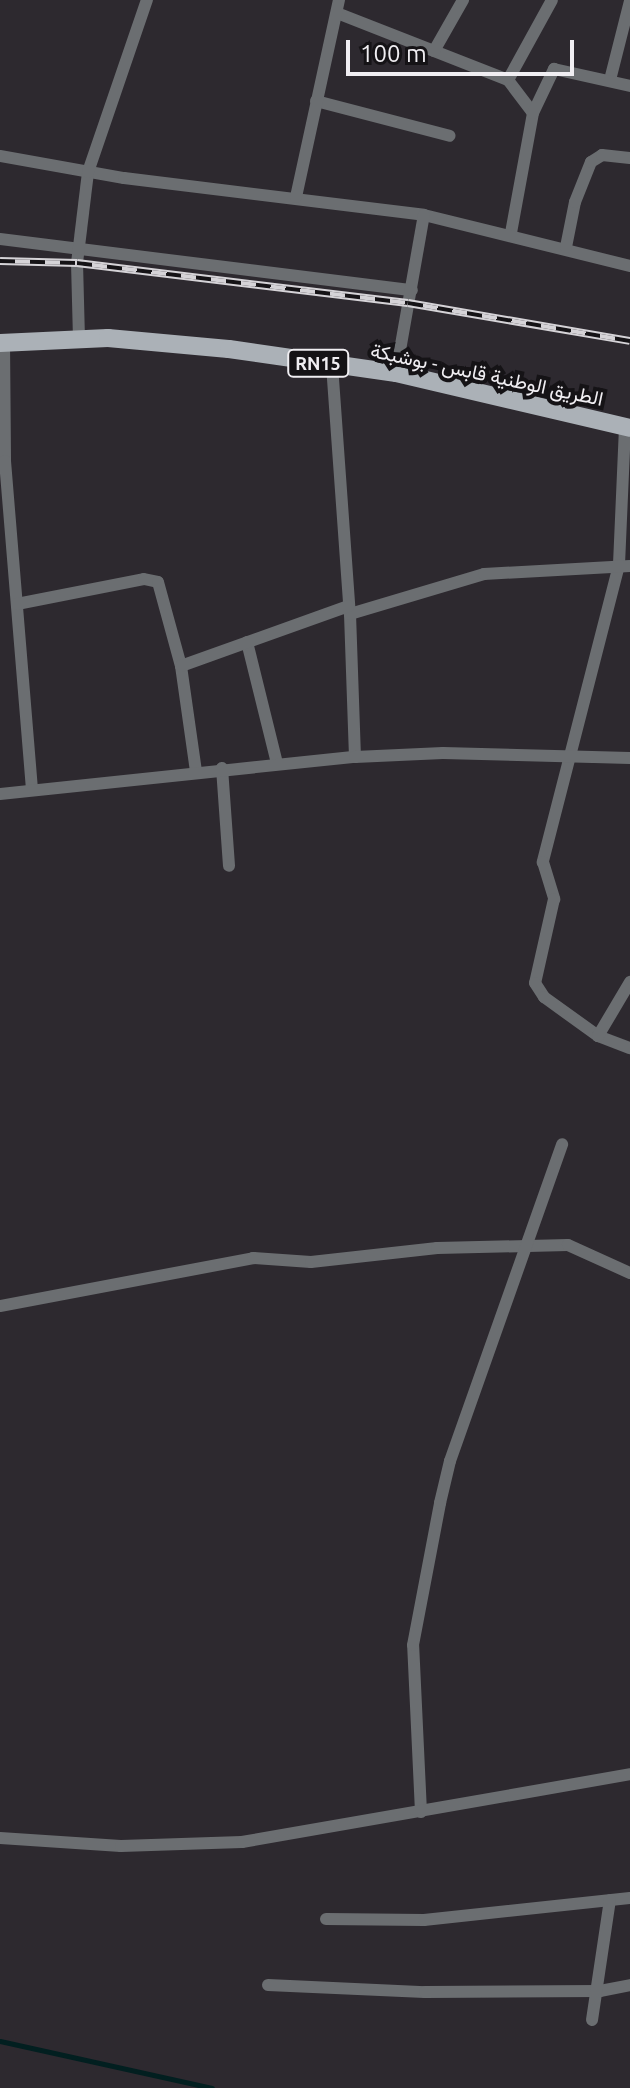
<!DOCTYPE html>
<meta charset="utf-8">
<style>
body{margin:0}
#map{position:relative;width:630px;height:2088px;overflow:hidden;background:#2d292f;font-family:Ubuntu,Vazirmatn,sans-serif}
div>[style]{position:absolute}
.stream>*{height:5px;margin:-2.5px;padding:0 2.5px;transform-origin:2.5px;border-radius:2.5px;background:#021f20}
.street>*{height:12px;margin:-6px;padding:0 6px;transform-origin:6px;border-radius:6px;background:#6b6e71}
.primary>*{height:18px;margin:-9px;padding:0 9px;transform-origin:9px;border-radius:9px;background:#abb1b7}
.rail>*{height:8px;margin-top:-4px;transform-origin:0;background:repeating-linear-gradient(90deg,#151316 0 15px,#d5d3d7 0 30px);box-sizing:border-box;border-block:2px solid #d5d3d7}
span{translate:-50% -50%;white-space:nowrap;text-align:center;line-height:1.15;-webkit-text-stroke:8px #151316;paint-order:stroke}
.shield-label span{padding:2px 6px;background:#151316;border:2px solid;border-radius:6px;-webkit-text-stroke-width:0}
.shield-label{font-size:18px;color:#f0eef2;font-weight:700}
.street-label{font-size:20px;color:#f0eef2}
.scale{position:absolute;left:346px;top:40px;width:228px;height:36px;box-sizing:border-box;border:4px solid #f0eef2;border-top:0;padding-left:10px;font-size:24px;line-height:28px;white-space:nowrap;color:#f0eef2;-webkit-text-stroke:6px #151316;paint-order:stroke}
</style>
<div id="map">
<div class="stream">
<i style="left:0;top:2041px;width:217px;rotate:12.5deg"></i>
</div>
<div class="street">
<i style="left:337px;top:13px;width:184px;rotate:21.4deg"></i>
<i style="left:508px;top:80px;width:41px;rotate:52.9deg"></i>
<i style="left:533px;top:113px;width:122px;rotate:100.4deg"></i>
<i style="left:434px;top:51px;width:59px;rotate:-60.4deg"></i>
<i style="left:508px;top:80px;width:91px;rotate:-61.2deg"></i>
<i style="left:610px;top:80px;width:81px;rotate:-75.8deg"></i>
<i style="left:316px;top:101px;width:138px;rotate:14.6deg"></i>
<i style="left:533px;top:113px;width:49px;rotate:-64.5deg"></i>
<i style="left:554px;top:69px;width:78px;rotate:12.6deg"></i>
<i style="left:0;top:156px;width:126px;rotate:10.1deg"></i>
<i style="left:124px;top:178px;width:302px;rotate:7deg"></i>
<i style="left:424px;top:215px;width:212px;rotate:13.9deg"></i>
<i style="left:296px;top:197px;width:202px;rotate:-77.7deg"></i>
<i style="left:0;top:239px;width:415px;rotate:7.1deg"></i>
<i style="left:566px;top:247px;width:46px;rotate:-78.7deg"></i>
<i style="left:575px;top:202px;width:43px;rotate:-68.2deg"></i>
<i style="left:591px;top:162px;width:13px;rotate:-32deg"></i>
<i style="left:602px;top:155px;width:28px;rotate:6deg"></i>
<i style="left:79px;top:339px;width:76px;rotate:-91.5deg"></i>
<i style="left:77px;top:263px;width:92px;rotate:-83.1deg"></i>
<i style="left:88px;top:172px;width:182px;rotate:-71.1deg"></i>
<i style="left:4px;top:342px;width:119px;rotate:89.5deg"></i>
<i style="left:5px;top:461px;width:330px;rotate:85.3deg"></i>
<i style="left:332px;top:365px;width:250px;rotate:85.9deg"></i>
<i style="left:350px;top:614px;width:143px;rotate:88deg"></i>
<i style="left:396px;top:373px;width:160px;rotate:-80deg"></i>
<i style="left:625px;top:427px;width:138px;rotate:92.5deg"></i>
<i style="left:619px;top:565px;width:307px;rotate:104.4deg"></i>
<i style="left:543px;top:862px;width:39px;rotate:73deg"></i>
<i style="left:554px;top:899px;width:86px;rotate:102.7deg"></i>
<i style="left:535px;top:983px;width:17px;rotate:57deg"></i>
<i style="left:544px;top:997px;width:67px;rotate:35.8deg"></i>
<i style="left:598px;top:1036px;width:34px;rotate:21deg"></i>
<i style="left:17px;top:604px;width:129px;rotate:-11.1deg"></i>
<i style="left:144px;top:579px;width:14px;rotate:12deg"></i>
<i style="left:158px;top:582px;width:87px;rotate:74.7deg"></i>
<i style="left:181px;top:666px;width:106px;rotate:81.9deg"></i>
<i style="left:350px;top:614px;width:140px;rotate:-16.6deg"></i>
<i style="left:484px;top:574px;width:146px;rotate:-3.1deg"></i>
<i style="left:247px;top:642px;width:125px;rotate:76.1deg"></i>
<i style="left:181px;top:666px;width:178px;rotate:-19.7deg"></i>
<i style="left:222px;top:768px;width:98px;rotate:85.9deg"></i>
<i style="left:0;top:794px;width:357px;rotate:-6deg"></i>
<i style="left:355px;top:757px;width:88px;rotate:-2.6deg"></i>
<i style="left:443px;top:753px;width:187px;rotate:1.5deg"></i>
<i style="left:598px;top:1036px;width:63px;rotate:-59.3deg"></i>
<i style="left:0;top:1306px;width:258px;rotate:-10.7deg"></i>
<i style="left:253px;top:1258px;width:58px;rotate:3.9deg"></i>
<i style="left:311px;top:1262px;width:127px;rotate:-6.3deg"></i>
<i style="left:437px;top:1248px;width:131px;rotate:-1.3deg"></i>
<i style="left:568px;top:1245px;width:68px;rotate:24.3deg"></i>
<i style="left:421px;top:1812px;width:167px;rotate:-92.7deg"></i>
<i style="left:413px;top:1645px;width:145px;rotate:-79.2deg"></i>
<i style="left:440px;top:1503px;width:43px;rotate:-76.6deg"></i>
<i style="left:450px;top:1461px;width:336px;rotate:-70.5deg"></i>
<i style="left:0;top:1838px;width:121px;rotate:3.8deg"></i>
<i style="left:121px;top:1846px;width:121px;rotate:-1.9deg"></i>
<i style="left:242px;top:1842px;width:394px;rotate:-9.9deg"></i>
<i style="left:326px;top:1919px;width:98px;rotate:0.6deg"></i>
<i style="left:424px;top:1920px;width:207px;rotate:-6.1deg"></i>
<i style="left:268px;top:1985px;width:157px;rotate:2.6deg"></i>
<i style="left:425px;top:1992px;width:175px;rotate:-0.3deg"></i>
<i style="left:600px;top:1991px;width:31px;rotate:-11deg"></i>
<i style="left:592px;top:2020px;width:121px;rotate:-81.5deg"></i>
</div>
<div class="primary">
<i style="left:0;top:343px;width:108px;rotate:-2.7deg"></i>
<i style="left:108px;top:338px;width:121px;rotate:5.2deg"></i>
<i style="left:229px;top:349px;width:169px;rotate:8.2deg"></i>
<i style="left:396px;top:373px;width:240px;rotate:13.2deg"></i>
</div>
<div class="rail">
<i style="left:0;top:261px;width:77px;rotate:1.5deg"></i>
<i style="left:77px;top:263px;width:333px;rotate:6.9deg"></i>
<i style="left:408px;top:303px;width:225px;rotate:9.7deg"></i>
</div>
<div class="shield-label">
<span style="left:318px;top:363px">RN15</span>
</div>
<div class="street-label">
<span style="left:487px;top:374px;rotate:12deg">الطريق الوطنية قابس - بوشبكة</span>
</div>
<div class="scale">100 m</div>
</div>
